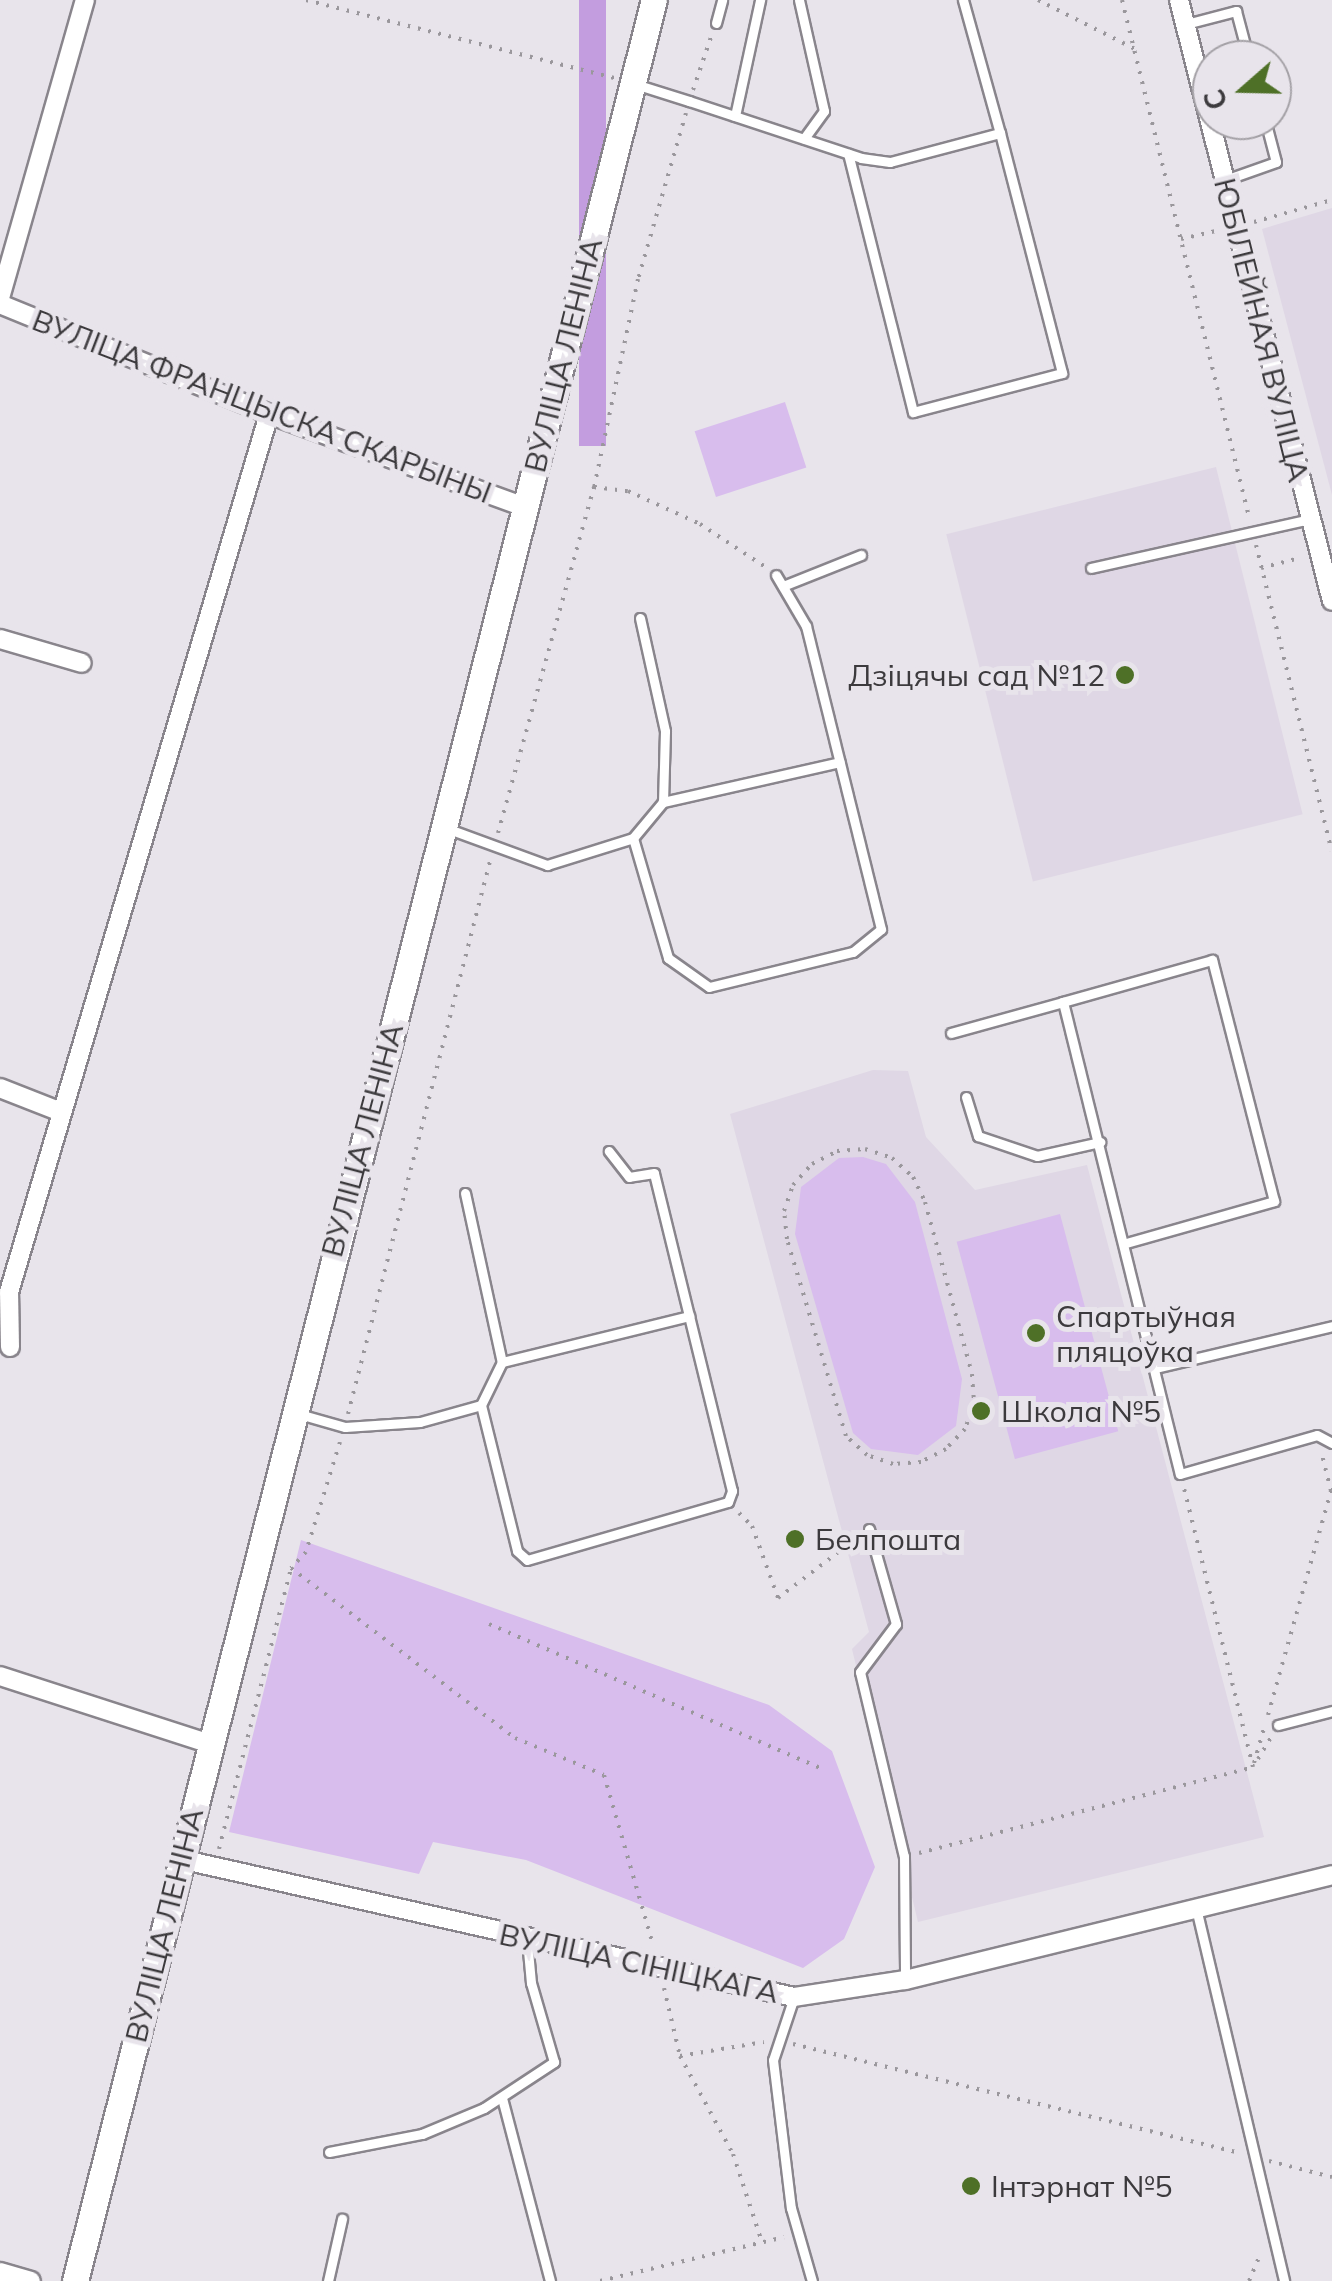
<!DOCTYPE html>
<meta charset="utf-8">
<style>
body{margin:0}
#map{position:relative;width:1332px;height:2281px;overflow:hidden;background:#e8e4eb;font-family:Mulish,sans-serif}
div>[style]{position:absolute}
.built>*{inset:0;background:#dfd7e5;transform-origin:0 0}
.green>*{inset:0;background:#d8bded;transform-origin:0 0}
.forest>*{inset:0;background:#c39ddf;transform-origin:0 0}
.path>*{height:4px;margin-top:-2px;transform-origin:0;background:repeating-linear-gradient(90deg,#9a979c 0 2.5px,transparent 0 10.5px)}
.roads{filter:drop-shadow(2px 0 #89858c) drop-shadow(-2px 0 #89858c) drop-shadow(0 2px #89858c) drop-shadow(0 -2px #89858c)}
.lane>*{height:9px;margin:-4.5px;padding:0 4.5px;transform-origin:4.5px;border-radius:4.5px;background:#fff}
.street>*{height:18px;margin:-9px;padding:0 9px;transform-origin:9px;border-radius:9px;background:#fff}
.secondary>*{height:25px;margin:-12.5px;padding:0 12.5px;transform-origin:12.5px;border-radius:12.5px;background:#fff}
.dots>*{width:28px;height:28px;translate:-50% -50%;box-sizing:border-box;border:5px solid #e8e4eb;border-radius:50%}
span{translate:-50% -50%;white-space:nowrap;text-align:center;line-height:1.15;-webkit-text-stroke:10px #e8e4eb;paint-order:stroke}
.street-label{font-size:30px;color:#3c3a3d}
.poi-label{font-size:30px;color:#3c3a3d}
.right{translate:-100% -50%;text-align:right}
.left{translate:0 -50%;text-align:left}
.north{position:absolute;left:1192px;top:40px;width:100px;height:100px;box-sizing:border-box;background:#e8e4eb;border:2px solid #a3a0a5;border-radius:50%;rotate:250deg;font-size:28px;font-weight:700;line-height:40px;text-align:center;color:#3c3a3d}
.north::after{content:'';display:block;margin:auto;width:35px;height:45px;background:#4e7027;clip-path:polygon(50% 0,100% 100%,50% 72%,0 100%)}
</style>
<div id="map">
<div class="built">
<i style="clip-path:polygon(1332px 208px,1332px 495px,1262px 229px)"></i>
<i style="left:1216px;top:467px;width:358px;height:278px;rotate:76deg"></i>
<i style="clip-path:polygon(873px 1070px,908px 1071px,926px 1137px,975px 1190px,1087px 1165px,1264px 1837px,918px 1922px,852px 1649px,869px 1632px,730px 1114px)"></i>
</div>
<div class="green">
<i style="left:785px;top:402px;width:69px;height:95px;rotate:72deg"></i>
<i style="clip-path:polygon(863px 1157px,886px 1164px,915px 1202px,962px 1379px,956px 1426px,918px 1455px,871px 1449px,853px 1433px,795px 1234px,801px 1187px,839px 1158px)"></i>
<i style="left:1060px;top:1214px;width:225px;height:107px;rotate:75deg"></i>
<i style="clip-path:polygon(301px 1540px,769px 1705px,832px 1751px,875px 1867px,844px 1939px,803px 1968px,526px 1860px,433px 1842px,419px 1874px,229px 1832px)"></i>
</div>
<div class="forest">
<i style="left:579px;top:0;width:27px;height:446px"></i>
</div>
<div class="path">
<i style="left:306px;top:0;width:318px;rotate:14.2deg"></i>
<i style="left:1038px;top:0;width:109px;rotate:26.8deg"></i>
<i style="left:1122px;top:0;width:532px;rotate:76.2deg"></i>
<i style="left:693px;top:90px;width:56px;rotate:-71.2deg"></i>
<i style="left:686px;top:113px;width:173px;rotate:106.1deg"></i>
<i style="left:638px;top:279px;width:213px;rotate:101.9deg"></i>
<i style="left:594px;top:487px;width:34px;rotate:7deg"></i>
<i style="left:628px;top:491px;width:79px;rotate:24.6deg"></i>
<i style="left:700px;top:524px;width:77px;rotate:33.3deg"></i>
<i style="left:1254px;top:222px;width:81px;rotate:-15.8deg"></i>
<i style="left:1181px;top:239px;width:40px;rotate:-13deg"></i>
<i style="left:1256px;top:545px;width:315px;rotate:76.1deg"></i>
<i style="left:1261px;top:568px;width:40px;rotate:-14.4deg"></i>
<i style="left:498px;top:833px;width:359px;rotate:-74.5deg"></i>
<i style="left:865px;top:1149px;width:28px;rotate:18deg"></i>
<i style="left:892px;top:1158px;width:28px;rotate:42deg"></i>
<i style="left:913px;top:1177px;width:28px;rotate:64deg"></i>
<i style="left:925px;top:1202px;width:178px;rotate:74.7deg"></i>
<i style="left:972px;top:1374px;width:28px;rotate:86deg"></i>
<i style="left:974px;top:1402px;width:28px;rotate:108deg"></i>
<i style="left:965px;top:1429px;width:28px;rotate:134deg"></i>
<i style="left:946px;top:1449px;width:28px;rotate:153deg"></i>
<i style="left:921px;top:1462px;width:28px;rotate:176deg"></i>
<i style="left:893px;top:1464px;width:28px;rotate:-161deg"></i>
<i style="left:867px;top:1455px;width:28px;rotate:-138deg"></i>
<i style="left:846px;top:1436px;width:206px;rotate:-106.7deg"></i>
<i style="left:787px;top:1239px;width:28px;rotate:-96deg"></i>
<i style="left:784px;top:1211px;width:28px;rotate:-71deg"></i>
<i style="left:793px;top:1185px;width:28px;rotate:-48deg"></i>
<i style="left:812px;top:1164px;width:28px;rotate:-27deg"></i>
<i style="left:837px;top:1151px;width:28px;rotate:-4deg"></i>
<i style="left:348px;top:1414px;width:571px;rotate:-75.6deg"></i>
<i style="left:340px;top:1442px;width:115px;rotate:107.2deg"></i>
<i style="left:306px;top:1552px;width:22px;rotate:133deg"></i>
<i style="left:291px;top:1568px;width:281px;rotate:37.2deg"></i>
<i style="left:515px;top:1738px;width:96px;rotate:22.6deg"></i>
<i style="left:604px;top:1775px;width:177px;rotate:73.9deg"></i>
<i style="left:739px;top:1513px;width:18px;rotate:45deg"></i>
<i style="left:752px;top:1526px;width:77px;rotate:70.1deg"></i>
<i style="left:778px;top:1598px;width:101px;rotate:-37.3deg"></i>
<i style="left:489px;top:1624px;width:364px;rotate:23.5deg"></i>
<i style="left:1268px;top:1715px;width:233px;rotate:-74.3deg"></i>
<i style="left:1331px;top:1491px;width:38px;rotate:-104deg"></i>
<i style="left:1258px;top:1759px;width:26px;rotate:-59deg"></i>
<i style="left:1254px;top:1763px;width:35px;rotate:-74deg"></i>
<i style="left:219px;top:1849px;width:290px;rotate:-75.6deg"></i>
<i style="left:919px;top:1853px;width:345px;rotate:-14.4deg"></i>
<i style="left:1253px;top:1767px;width:291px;rotate:-103.9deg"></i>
<i style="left:664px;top:1988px;width:70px;rotate:76.8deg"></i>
<i style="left:680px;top:2056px;width:85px;rotate:-9.5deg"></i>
<i style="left:793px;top:2044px;width:460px;rotate:13.7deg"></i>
<i style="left:680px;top:2056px;width:111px;rotate:61.6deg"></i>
<i style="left:733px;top:2154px;width:93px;rotate:71.8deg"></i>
<i style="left:1269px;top:2161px;width:65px;rotate:14.3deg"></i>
<i style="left:600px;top:2281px;width:189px;rotate:-13.4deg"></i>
<i style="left:1249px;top:2281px;width:30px;rotate:-67deg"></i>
</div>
<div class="roads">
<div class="lane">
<i style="left:799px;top:0;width:114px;rotate:77.3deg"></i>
<i style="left:824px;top:111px;width:34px;rotate:126deg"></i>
<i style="left:963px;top:0;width:138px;rotate:74.5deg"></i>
<i style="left:716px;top:23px;width:24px;rotate:-75deg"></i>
<i style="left:1186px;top:24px;width:52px;rotate:-14.6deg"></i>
<i style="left:1236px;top:11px;width:51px;rotate:75.1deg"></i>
<i style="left:635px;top:84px;width:57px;rotate:17.5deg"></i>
<i style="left:689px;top:101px;width:181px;rotate:18.3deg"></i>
<i style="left:861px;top:158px;width:29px;rotate:8deg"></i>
<i style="left:890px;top:162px;width:114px;rotate:-14.8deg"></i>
<i style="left:1000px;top:133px;width:248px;rotate:75.5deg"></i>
<i style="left:1062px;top:373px;width:154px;rotate:165.3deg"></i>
<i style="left:913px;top:412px;width:266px;rotate:-104.1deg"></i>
<i style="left:735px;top:116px;width:119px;rotate:-77.8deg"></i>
<i style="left:1225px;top:180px;width:54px;rotate:-19.4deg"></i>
<i style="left:1276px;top:162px;width:43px;rotate:-104.7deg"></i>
<i style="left:1091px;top:568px;width:224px;rotate:-12.6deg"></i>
<i style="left:783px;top:586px;width:84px;rotate:-21.7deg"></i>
<i style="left:640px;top:618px;width:116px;rotate:77.5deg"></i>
<i style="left:665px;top:731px;width:71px;rotate:91.6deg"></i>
<i style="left:446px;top:828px;width:108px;rotate:20.1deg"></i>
<i style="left:547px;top:865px;width:90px;rotate:-17.4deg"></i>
<i style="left:633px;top:838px;width:47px;rotate:-50.2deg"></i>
<i style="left:663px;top:802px;width:181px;rotate:-12.7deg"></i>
<i style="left:633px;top:838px;width:125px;rotate:73.7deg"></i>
<i style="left:668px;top:958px;width:50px;rotate:35.3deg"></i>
<i style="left:709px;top:987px;width:148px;rotate:-13.7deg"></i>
<i style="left:853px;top:952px;width:36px;rotate:-39deg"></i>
<i style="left:881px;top:929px;width:312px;rotate:-103.9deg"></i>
<i style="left:806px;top:626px;width:59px;rotate:-120.5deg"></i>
<i style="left:951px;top:1033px;width:116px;rotate:-15.5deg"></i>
<i style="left:966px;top:1097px;width:41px;rotate:72.9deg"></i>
<i style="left:978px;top:1136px;width:62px;rotate:18.7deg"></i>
<i style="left:1037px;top:1156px;width:65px;rotate:-12.5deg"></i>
<i style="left:465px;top:1193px;width:173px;rotate:77.7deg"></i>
<i style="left:1126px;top:1243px;width:154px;rotate:-15.8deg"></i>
<i style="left:1274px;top:1201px;width:249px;rotate:-104.4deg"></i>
<i style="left:1212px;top:960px;width:155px;rotate:164.3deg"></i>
<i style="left:1063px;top:1002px;width:486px;rotate:76.1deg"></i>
<i style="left:1180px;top:1474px;width:142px;rotate:-15.9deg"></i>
<i style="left:1317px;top:1435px;width:17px;rotate:28deg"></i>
<i style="left:1155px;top:1368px;width:182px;rotate:-13.3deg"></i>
<i style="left:481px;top:1405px;width:150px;rotate:76.1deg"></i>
<i style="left:517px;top:1551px;width:13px;rotate:42deg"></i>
<i style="left:527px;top:1560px;width:209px;rotate:-16.1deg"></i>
<i style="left:728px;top:1502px;width:12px;rotate:-70deg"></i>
<i style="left:732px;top:1491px;width:327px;rotate:-103.8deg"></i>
<i style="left:654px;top:1173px;width:25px;rotate:171deg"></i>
<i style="left:629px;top:1177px;width:33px;rotate:-128deg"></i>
<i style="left:299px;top:1414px;width:48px;rotate:15.8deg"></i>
<i style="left:345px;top:1427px;width:75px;rotate:-3.8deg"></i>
<i style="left:420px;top:1422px;width:63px;rotate:-15.6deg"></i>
<i style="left:481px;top:1405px;width:48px;rotate:-64deg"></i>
<i style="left:502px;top:1362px;width:193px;rotate:-13.8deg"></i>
<i style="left:869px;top:1529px;width:99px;rotate:74.1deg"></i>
<i style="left:896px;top:1624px;width:60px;rotate:126.9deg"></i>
<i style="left:860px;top:1672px;width:189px;rotate:76.6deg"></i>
<i style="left:904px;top:1856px;width:124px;rotate:89.5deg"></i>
<i style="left:1278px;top:1725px;width:56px;rotate:-14.5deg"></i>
<i style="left:1196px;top:1908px;width:383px;rotate:76.7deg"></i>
<i style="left:794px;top:1997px;width:66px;rotate:108.4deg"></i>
<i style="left:773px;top:2060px;width:149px;rotate:83.1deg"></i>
<i style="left:791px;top:2208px;width:76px;rotate:74deg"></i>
<i style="left:502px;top:2098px;width:189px;rotate:75.3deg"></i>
<i style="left:329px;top:2152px;width:95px;rotate:-11deg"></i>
<i style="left:422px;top:2134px;width:67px;rotate:-22.8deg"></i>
<i style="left:484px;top:2108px;width:84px;rotate:-33.3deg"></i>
<i style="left:554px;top:2062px;width:82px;rotate:-106.2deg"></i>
<i style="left:531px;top:1983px;width:43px;rotate:-95.3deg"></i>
<i style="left:328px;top:2281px;width:64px;rotate:-77.3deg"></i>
</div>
<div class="street">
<i style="left:1179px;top:0;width:620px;rotate:75.72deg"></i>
<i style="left:0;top:298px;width:310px;rotate:-74.1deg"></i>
<i style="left:0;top:304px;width:291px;rotate:22.2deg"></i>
<i style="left:269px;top:414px;width:271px;rotate:20deg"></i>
<i style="left:0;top:639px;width:85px;rotate:16.3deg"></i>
<i style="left:0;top:1088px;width:66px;rotate:21.5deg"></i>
<i style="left:10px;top:1347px;width:55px;rotate:-91deg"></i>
<i style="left:9px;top:1292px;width:916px;rotate:-73.5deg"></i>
<i style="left:0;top:1676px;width:221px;rotate:17.9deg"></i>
<i style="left:180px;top:1859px;width:629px;rotate:12.67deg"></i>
<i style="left:794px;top:1997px;width:112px;rotate:-8.7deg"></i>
<i style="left:905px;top:1980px;width:440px;rotate:-13.8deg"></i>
<i style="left:0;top:2272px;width:32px;rotate:16deg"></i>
</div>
<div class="secondary">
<i style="left:75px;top:2281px;width:2353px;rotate:-75.76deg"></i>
</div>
</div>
<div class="dots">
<i style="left:1125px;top:675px;background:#4e7027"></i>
<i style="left:1036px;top:1333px;background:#4e7027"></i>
<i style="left:981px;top:1411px;background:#4e7027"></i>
<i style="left:795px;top:1539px;background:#4e7027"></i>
<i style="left:971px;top:2186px;background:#4e7027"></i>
</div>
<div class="street-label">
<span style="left:1262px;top:330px;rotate:76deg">ЮБІЛЕЙНАЯ ВУЛІЦА</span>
<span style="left:563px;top:355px;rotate:-76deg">ВУЛІЦА ЛЕНІНА</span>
<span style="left:262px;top:406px;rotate:21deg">ВУЛІЦА ФРАНЦЫСКА СКАРЫНЫ</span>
<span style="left:362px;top:1140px;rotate:-75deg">ВУЛІЦА ЛЕНІНА</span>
<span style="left:164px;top:1925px;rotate:-76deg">ВУЛІЦА ЛЕНІНА</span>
<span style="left:639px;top:1963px;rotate:12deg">ВУЛІЦА СІНІЦКАГА</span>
</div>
<div class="poi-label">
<span class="right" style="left:1105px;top:675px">Дзіцячы сад №12</span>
<span class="left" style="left:1056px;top:1333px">Спартыўная<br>пляцоўка</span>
<span class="left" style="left:1001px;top:1411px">Школа №5</span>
<span class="left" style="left:815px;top:1539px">Белпошта</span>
<span class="left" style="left:991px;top:2186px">Інтэрнат №5</span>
</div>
<div class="north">С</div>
</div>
